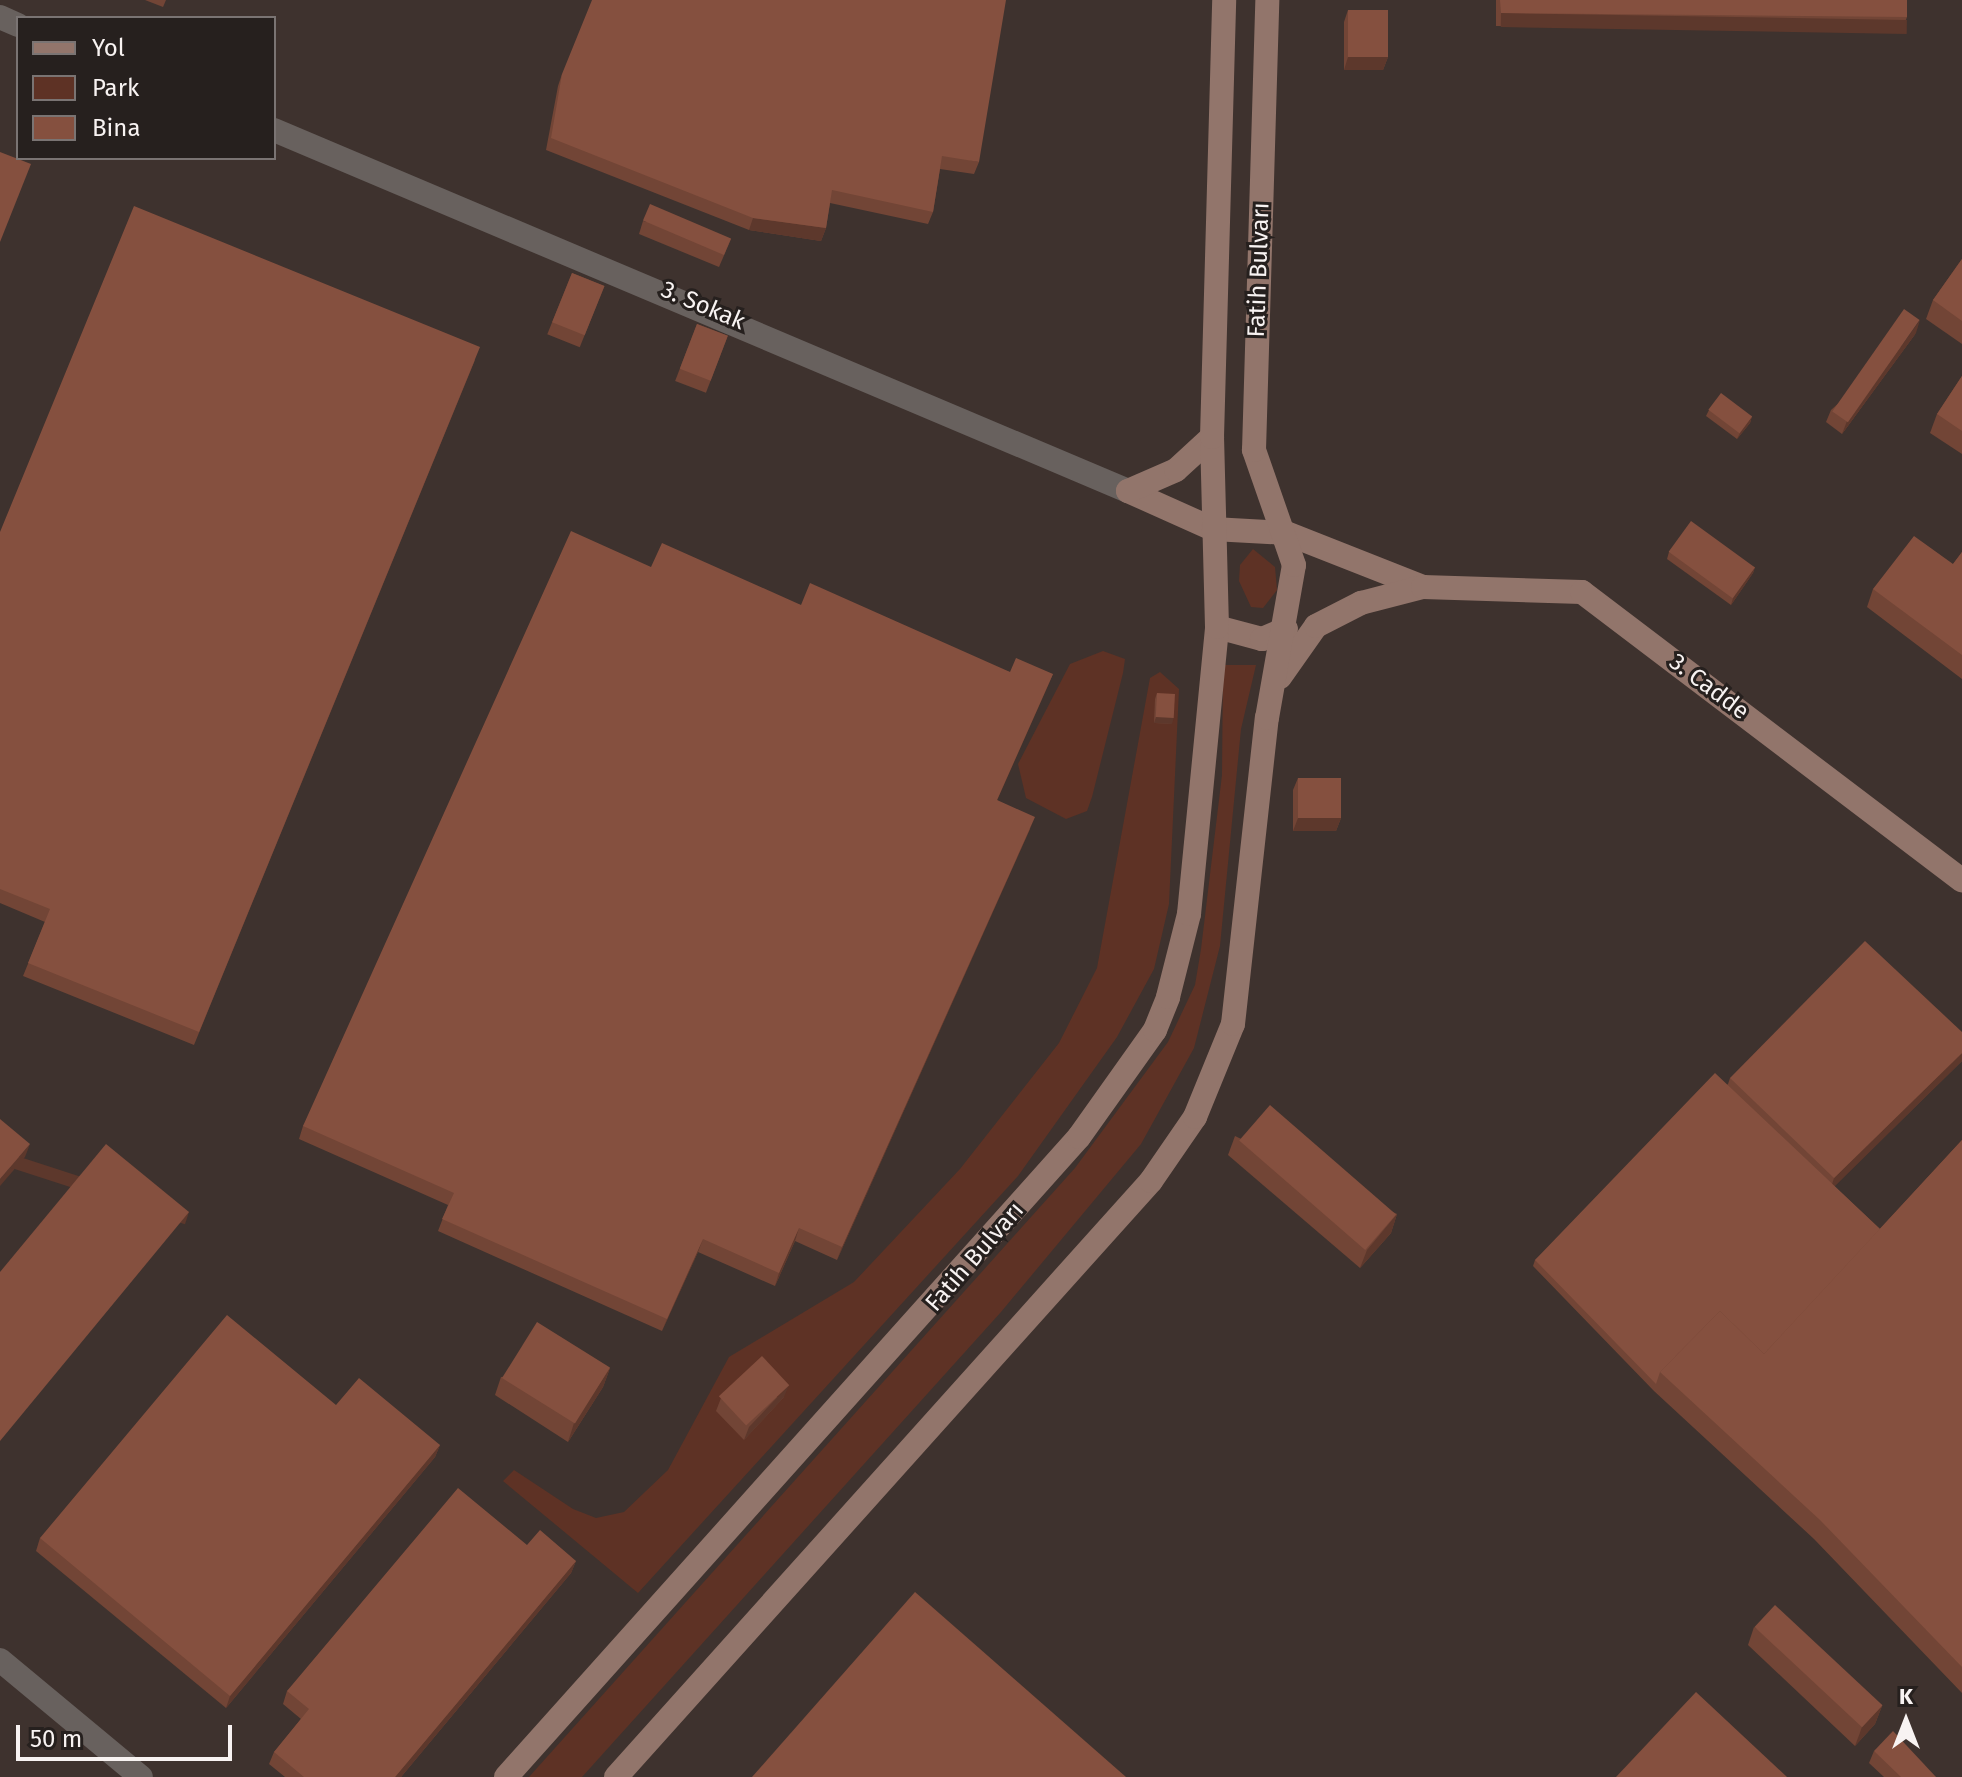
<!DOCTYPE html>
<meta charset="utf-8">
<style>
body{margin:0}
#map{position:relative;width:1962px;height:1777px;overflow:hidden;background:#302a28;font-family:"Fira Sans",sans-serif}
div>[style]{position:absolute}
.built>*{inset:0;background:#3e322e}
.green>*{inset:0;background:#5e3225}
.street>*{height:24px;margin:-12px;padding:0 12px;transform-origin:12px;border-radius:12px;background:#68615e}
.secondary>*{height:24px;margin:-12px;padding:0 12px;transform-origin:12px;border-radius:12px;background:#92756b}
.wall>*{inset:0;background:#724536;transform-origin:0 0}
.shaded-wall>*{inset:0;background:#5d382c;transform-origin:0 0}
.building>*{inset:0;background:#85503f;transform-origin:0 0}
span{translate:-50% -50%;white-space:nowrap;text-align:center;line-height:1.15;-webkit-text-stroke:6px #26201e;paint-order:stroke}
.street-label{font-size:24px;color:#f8f3f2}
.legend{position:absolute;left:16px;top:16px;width:260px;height:144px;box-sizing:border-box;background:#26201e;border:2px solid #7a7473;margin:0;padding:10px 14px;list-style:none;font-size:24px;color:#f8f3f2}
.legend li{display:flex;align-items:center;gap:16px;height:40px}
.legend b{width:40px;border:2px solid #7a7473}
.north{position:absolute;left:1866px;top:1681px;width:80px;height:80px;-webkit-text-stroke:6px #26201e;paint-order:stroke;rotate:0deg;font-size:22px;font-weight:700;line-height:32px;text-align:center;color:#f8f3f2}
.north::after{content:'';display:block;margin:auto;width:28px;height:36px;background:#f8f3f2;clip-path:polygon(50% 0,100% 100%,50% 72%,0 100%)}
.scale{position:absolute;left:16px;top:1725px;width:216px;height:36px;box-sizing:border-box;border:4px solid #f8f3f2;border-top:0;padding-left:10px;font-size:24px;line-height:28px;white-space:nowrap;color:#f8f3f2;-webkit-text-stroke:6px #26201e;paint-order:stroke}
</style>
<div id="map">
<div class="built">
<i style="clip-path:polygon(evenodd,0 0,1962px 0,1962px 1777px,0 1777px,0 0,18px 18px,274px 18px,274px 158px,18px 158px,18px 18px)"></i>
</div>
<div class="green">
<i style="clip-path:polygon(1253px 549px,1275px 567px,1277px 590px,1263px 608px,1251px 607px,1239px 581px,1240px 565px)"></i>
<i style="clip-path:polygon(1103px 651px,1125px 659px,1123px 673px,1092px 797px,1087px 811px,1066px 819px,1026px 798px,1018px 764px,1070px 664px)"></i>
<i style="clip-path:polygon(1223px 665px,1256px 665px,1241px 729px,1220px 946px,1194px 1048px,1141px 1144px,1001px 1312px,582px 1777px,529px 1777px,1075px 1168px,1168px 1042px,1195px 985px,1201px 949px,1222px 775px)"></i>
<i style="clip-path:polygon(1160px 672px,1179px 689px,1169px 904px,1154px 969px,1117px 1037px,1018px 1176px,638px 1593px,503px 1481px,514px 1470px,573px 1509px,596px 1518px,624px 1512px,668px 1470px,729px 1357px,854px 1282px,960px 1169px,1059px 1043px,1097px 968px,1150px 678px)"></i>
</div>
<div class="street">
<i style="left:0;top:17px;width:20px;rotate:24deg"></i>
<i style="left:274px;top:130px;width:927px;rotate:22.91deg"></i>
<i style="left:0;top:1660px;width:183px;rotate:39.7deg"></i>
</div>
<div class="secondary">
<i style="left:1128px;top:491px;width:93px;rotate:24.1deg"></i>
<i style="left:1213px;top:529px;width:73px;rotate:3.1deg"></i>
<i style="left:1286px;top:533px;width:147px;rotate:21.5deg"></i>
<i style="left:1128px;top:491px;width:52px;rotate:-23.6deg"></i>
<i style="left:1176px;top:470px;width:49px;rotate:-42.5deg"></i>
<i style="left:1217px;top:627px;width:47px;rotate:14.9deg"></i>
<i style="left:1262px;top:639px;width:26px;rotate:-23deg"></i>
<i style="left:1280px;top:677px;width:62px;rotate:-54.8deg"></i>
<i style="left:1316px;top:626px;width:51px;rotate:-27.1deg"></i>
<i style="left:1361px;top:603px;width:64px;rotate:-14.5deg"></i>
<i style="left:1423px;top:587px;width:159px;rotate:1.8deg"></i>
<i style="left:1582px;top:592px;width:477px;rotate:37.2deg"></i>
<i style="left:506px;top:1777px;width:859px;rotate:-48.16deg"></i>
<i style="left:1079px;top:1137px;width:131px;rotate:-54.6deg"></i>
<i style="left:1155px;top:1030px;width:35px;rotate:-68deg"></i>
<i style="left:1168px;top:997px;width:86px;rotate:-75.8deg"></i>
<i style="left:1189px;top:914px;width:288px;rotate:-84.4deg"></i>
<i style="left:1217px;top:627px;width:190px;rotate:-91.5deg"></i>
<i style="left:1212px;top:437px;width:437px;rotate:-88.4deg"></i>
<i style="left:616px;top:1777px;width:801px;rotate:-48.09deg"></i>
<i style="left:1151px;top:1181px;width:78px;rotate:-55.5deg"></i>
<i style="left:1195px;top:1117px;width:100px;rotate:-67.8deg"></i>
<i style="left:1233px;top:1024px;width:308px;rotate:-83.7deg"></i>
<i style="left:1267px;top:718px;width:155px;rotate:-80deg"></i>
<i style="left:1294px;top:565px;width:122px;rotate:-109.2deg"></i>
<i style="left:1254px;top:450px;width:450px;rotate:-88.3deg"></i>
</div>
<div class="wall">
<i style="clip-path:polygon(145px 0,166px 0,163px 7px)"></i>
<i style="clip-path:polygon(1496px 0,1907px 0,1907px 17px,1902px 30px,1496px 26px)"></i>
<i style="clip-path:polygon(1348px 10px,1388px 57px,1383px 70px,1344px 70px,1344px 22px)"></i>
<i style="clip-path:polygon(562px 74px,979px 162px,974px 174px,940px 169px,933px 212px,928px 224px,830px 203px,826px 228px,821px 241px,749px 230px,546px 150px,558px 86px)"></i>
<i style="clip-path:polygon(643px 221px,731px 239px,719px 267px,639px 234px)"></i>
<i style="clip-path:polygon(1962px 259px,1962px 344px,1926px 319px,1933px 300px)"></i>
<i style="left:572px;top:273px;width:35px;height:66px;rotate:22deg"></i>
<i style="left:697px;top:324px;width:33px;height:61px;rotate:21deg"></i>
<i style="clip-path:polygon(1916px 333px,1842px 434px,1826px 422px,1831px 410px)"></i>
<i style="clip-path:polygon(475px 360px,194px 1045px,23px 976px,45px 922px,0 903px,0 532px)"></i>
<i style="clip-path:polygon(1962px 376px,1962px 454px,1930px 433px,1937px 414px)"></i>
<i style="clip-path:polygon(1709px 410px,1752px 416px,1750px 423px,1737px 439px,1706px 416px)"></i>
<i style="clip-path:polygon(1669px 552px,1755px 567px,1753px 573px,1731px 605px,1667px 559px)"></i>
<i style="clip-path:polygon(1962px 552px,1962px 679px,1867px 607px,1873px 589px,1953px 564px)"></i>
<i style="clip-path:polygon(651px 567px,801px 605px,1010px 672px,1053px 674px,997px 800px,1030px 829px,837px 1260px,795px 1241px,775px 1286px,698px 1252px,662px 1331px,438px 1231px,448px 1205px,299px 1139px,303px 1126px)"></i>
<i style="clip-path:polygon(1157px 693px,1172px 724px,1154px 723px,1155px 699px)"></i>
<i style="clip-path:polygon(1298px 778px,1341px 818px,1336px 831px,1293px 831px,1293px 790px)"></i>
<i style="clip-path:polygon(1962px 1032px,1962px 1061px,1834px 1186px,1880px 1229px,1962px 1140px,1962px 1693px,1814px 1539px,1654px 1391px,1533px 1266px,1535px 1260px,1728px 1084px,1730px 1078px)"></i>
<i style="clip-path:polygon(1235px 1136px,1397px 1214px,1391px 1233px,1360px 1268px,1228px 1155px)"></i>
<i style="clip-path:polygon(610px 1368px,603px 1387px,568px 1442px,495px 1395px,501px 1377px)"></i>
<i style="clip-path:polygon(784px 1397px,744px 1440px,716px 1411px,721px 1398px)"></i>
<i style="clip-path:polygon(336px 1405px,440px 1445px,435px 1457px,226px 1708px,36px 1551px,40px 1538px)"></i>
<i style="clip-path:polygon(527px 1545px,576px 1561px,571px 1573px,401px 1777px,285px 1777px,269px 1764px,274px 1752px,301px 1719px,283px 1704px,287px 1691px)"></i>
<i style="clip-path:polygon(1754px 1627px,1882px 1706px,1875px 1724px,1855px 1746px,1748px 1645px)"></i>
<i style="clip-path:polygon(1874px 1751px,1936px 1777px,1884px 1777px,1869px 1763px)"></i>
</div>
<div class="shaded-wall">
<i style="left:1501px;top:13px;width:406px;height:14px;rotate:1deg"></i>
<i style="clip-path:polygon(1348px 57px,1388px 57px,1383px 70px,1344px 70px)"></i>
<i style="clip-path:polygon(753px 218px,826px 228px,821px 241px,749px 230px)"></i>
<i style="clip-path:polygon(1920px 320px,1916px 333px,1842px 434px,1847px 421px)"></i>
<i style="clip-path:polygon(1752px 416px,1750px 423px,1737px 439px,1740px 433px)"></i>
<i style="clip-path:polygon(1755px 567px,1753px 573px,1731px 605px,1733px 598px)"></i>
<i style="clip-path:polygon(1053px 674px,1048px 686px,992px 812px,997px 800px)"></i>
<i style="clip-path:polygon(1156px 717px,1174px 717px,1172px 724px,1154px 723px)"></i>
<i style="clip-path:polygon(1035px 817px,1030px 829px,837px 1260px,842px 1247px)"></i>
<i style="clip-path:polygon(1298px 818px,1341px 818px,1336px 831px,1293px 831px)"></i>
<i style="clip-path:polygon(1962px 1053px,1962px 1061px,1830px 1191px,1834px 1178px)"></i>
<i style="clip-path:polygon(30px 1144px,25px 1157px,0 1186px,0 1179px)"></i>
<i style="left:189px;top:1212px;width:13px;height:297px;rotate:108deg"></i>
<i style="clip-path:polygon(1397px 1214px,1391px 1233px,1360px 1268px,1367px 1250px)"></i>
<i style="clip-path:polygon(799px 1228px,795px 1241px,775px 1286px,779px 1273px)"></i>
<i style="clip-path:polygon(703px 1239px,698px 1252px,662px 1331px,667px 1319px)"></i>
<i style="clip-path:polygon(610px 1368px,603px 1387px,568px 1442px,574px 1423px)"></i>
<i style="clip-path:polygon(789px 1385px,784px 1397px,744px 1440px,749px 1427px)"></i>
<i style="clip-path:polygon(440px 1445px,435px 1457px,226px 1708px,230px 1696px)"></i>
<i style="clip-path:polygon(576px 1561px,571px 1573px,401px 1777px,395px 1777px)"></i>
<i style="clip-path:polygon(1882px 1706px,1875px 1724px,1855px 1746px,1862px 1727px)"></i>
</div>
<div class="building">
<i style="clip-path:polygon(592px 0,1006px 0,979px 162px,942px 156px,933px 212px,832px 190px,826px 228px,753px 218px,551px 138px,562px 74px)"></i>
<i style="clip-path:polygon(1500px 0,1907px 0,1907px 17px,1501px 13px)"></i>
<i style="left:1348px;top:10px;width:40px;height:47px"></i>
<i style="clip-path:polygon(0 152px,31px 164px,0 242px)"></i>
<i style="left:650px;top:204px;width:88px;height:18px;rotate:23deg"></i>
<i style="clip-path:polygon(134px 206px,480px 347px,199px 1032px,28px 963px,50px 909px,0 889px,0 532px)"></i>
<i style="clip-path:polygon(1962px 259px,1962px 321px,1933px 300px)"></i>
<i style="left:572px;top:273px;width:35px;height:53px;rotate:22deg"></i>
<i style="left:1904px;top:309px;width:19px;height:125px;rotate:35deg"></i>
<i style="left:697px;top:324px;width:33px;height:48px;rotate:21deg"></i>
<i style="clip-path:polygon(1962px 376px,1962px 431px,1937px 414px)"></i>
<i style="left:1721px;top:393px;width:39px;height:21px;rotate:37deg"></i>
<i style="left:1691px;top:521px;width:79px;height:38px;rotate:36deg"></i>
<i style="clip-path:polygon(571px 531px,651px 567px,662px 543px,801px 605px,810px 583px,1010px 672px,1016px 658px,1053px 674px,997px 800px,1035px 817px,842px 1247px,799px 1228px,779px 1273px,703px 1239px,667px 1319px,442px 1219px,454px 1193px,303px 1126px)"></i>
<i style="clip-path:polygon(1914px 536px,1953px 564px,1962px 552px,1962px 655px,1873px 589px)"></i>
<i style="left:1157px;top:693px;width:18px;height:24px;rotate:3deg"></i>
<i style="left:1298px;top:778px;width:43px;height:40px"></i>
<i style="clip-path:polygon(1865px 941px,1962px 1032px,1962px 1053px,1834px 1178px,1730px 1078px)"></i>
<i style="clip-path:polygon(1715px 1073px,1880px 1229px,1764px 1354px,1720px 1311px,1660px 1372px,1656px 1384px,1535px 1260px)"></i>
<i style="left:1270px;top:1105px;width:167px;height:47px;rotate:41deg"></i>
<i style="clip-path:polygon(0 1119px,30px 1144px,0 1179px)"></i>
<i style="clip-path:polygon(1962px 1140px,1962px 1667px,1820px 1520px,1660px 1372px,1720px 1311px,1764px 1354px)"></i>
<i style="clip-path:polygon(106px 1144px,189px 1212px,0 1441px,0 1272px)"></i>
<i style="clip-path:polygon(227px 1315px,336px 1405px,359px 1378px,440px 1445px,230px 1696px,40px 1538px)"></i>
<i style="left:537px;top:1322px;width:86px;height:66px;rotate:32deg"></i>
<i style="left:762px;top:1356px;width:40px;height:59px;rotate:47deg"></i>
<i style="clip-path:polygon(458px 1488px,527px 1545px,540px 1530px,576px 1561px,395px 1777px,304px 1777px,274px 1752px,309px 1709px,287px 1691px)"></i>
<i style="clip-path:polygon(915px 1592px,1126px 1777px,752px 1777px)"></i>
<i style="left:1775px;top:1605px;width:147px;height:30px;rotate:43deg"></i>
<i style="clip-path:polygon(1696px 1692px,1787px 1777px,1616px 1777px)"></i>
<i style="clip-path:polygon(1893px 1731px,1936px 1777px,1901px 1777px,1874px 1751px)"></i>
</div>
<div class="street-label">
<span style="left:1259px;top:270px;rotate:-88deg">Fatih Bulvarı</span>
<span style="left:703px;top:306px;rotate:23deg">3. Sokak</span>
<span style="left:1709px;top:687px;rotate:37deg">3. Cadde</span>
<span style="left:975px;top:1257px;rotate:-49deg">Fatih Bulvarı</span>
</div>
<ul class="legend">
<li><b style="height:10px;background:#92756b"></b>Yol</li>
<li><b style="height:22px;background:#5e3225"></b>Park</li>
<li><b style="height:22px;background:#85503f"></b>Bina</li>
</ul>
<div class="north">K</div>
<div class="scale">50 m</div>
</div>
